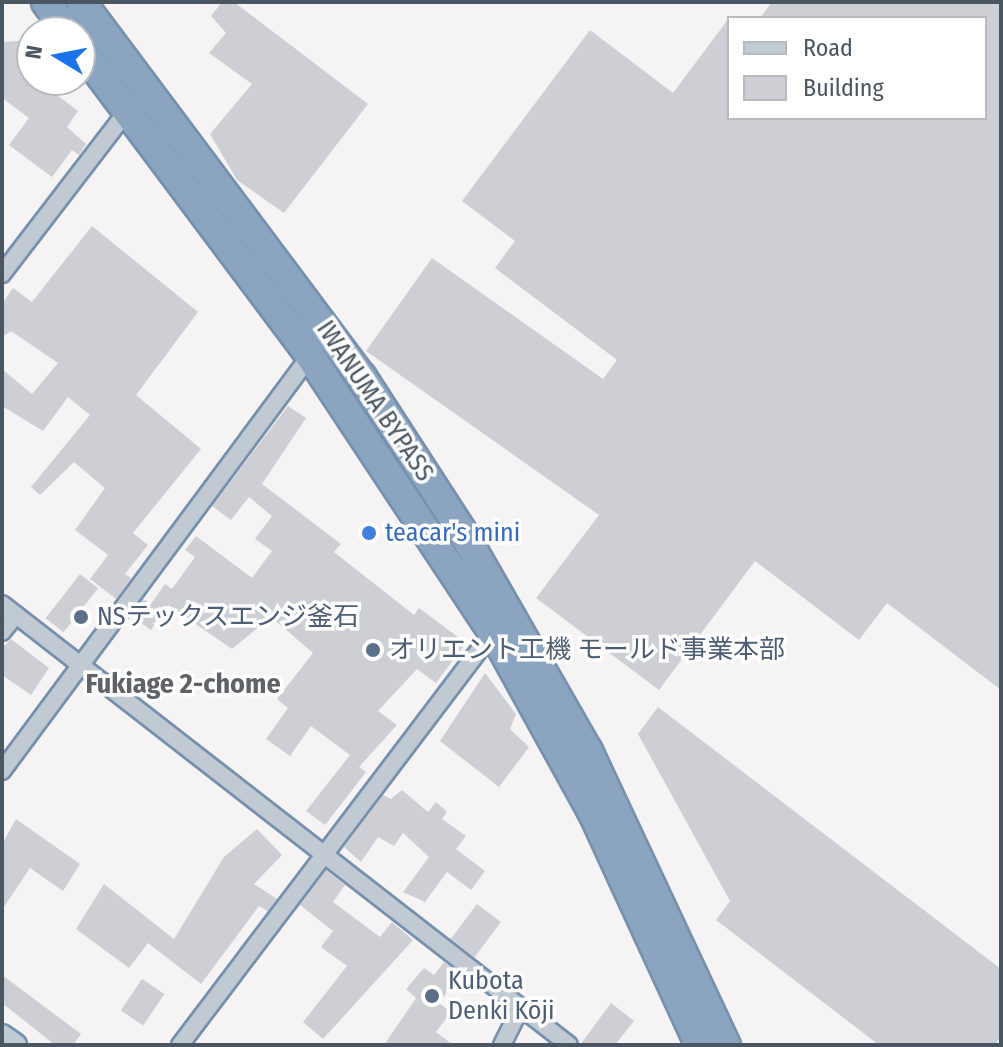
<!DOCTYPE html>
<meta charset="utf-8">
<style>
body{margin:0}
#map{position:relative;width:1003px;height:1047px;overflow:hidden;background:#f5f3f3;font-family:"Fira Sans Condensed","Noto Sans JP",sans-serif}
div>[style]{position:absolute}
.building>*{inset:0;background:#cdcfd5;transform-origin:0 0}
.roads{filter:drop-shadow(2px 0 #7690ad) drop-shadow(-2px 0 #7690ad) drop-shadow(0 2px #7690ad) drop-shadow(0 -2px #7690ad)}
.street>*{height:16px;margin:-8px;padding:0 8px;transform-origin:8px;border-radius:8px;background:#c1cad2}
.secondary>*{height:22px;margin:-11px;padding:0 11px;transform-origin:11px;border-radius:11px;background:#c1cbd6}
.highway>*{height:28px;margin:-14px;padding:0 14px;transform-origin:14px;border-radius:14px;background:#8ba5c1}
.dots>*{width:22px;height:22px;translate:-50% -50%;box-sizing:border-box;border:4px solid #fff;border-radius:50%}
span{translate:-50% -50%;white-space:nowrap;text-align:center;line-height:1.15;-webkit-text-stroke:7px #fff;paint-order:stroke}
.street-label{font-size:26px;color:#4a5661}
.shop-label{font-size:26px;color:#366cbe}
.left{translate:0 -50%;text-align:left}
.service-label{font-size:26px;color:#4e5e75}
.neighbourhood-label{font-size:28px;color:#5f6368;font-weight:700}
.frame{position:absolute;inset:0;border:4px solid #4a5661;pointer-events:none}
.legend{position:absolute;left:727px;top:16px;width:260px;height:104px;box-sizing:border-box;background:#fff;border:2px solid #b7bbc0;margin:0;padding:10px 14px;list-style:none;font-size:24px;color:#4a5661}
.legend li{display:flex;align-items:center;gap:16px;height:40px}
.legend b{width:40px;border:2px solid #b7bbc0}
.north{position:absolute;left:16px;top:16px;width:80px;height:80px;box-sizing:border-box;background:#fff;border:2px solid #b7bbc0;border-radius:50%;rotate:280deg;font-size:22px;font-weight:700;line-height:32px;text-align:center;color:#4a5661}
.north::after{content:'';display:block;margin:auto;width:28px;height:36px;background:#1a73e8;clip-path:polygon(50% 0,100% 100%,50% 72%,0 100%)}
</style>
<div id="map">
<div class="building">
<i style="clip-path:polygon(222px 2px,234px 2px,368px 104px,284px 213px,237px 180px,210px 134px,252px 84px,209px 53px,226px 33px,211px 16px)"></i>
<i style="clip-path:polygon(772px 2px,1001px 2px,1001px 690px,887px 603px,859px 640px,755px 561px,659px 690px,536px 598px,599px 515px,366px 351px,432px 258px,603px 379px,617px 360px,495px 268px,515px 241px,462px 201px,590px 30px,673px 93px,729px 18px,729px 118px,985px 118px,985px 18px,760px 18px)"></i>
<i style="clip-path:polygon(32px 40px,32px 80px,49px 80px,45px 86px,78px 111px,67px 127px,86px 144px,79px 155px,72px 150px,52px 177px,9px 145px,29px 118px,2px 98px,2px 42px)"></i>
<i style="clip-path:polygon(92px 226px,198px 312px,136px 395px,201px 449px,133px 533px,148px 545px,125px 574px,131px 578px,116px 599px,90px 579px,108px 555px,75px 530px,105px 488px,74px 462px,40px 495px,31px 487px,90px 415px,68px 397px,43px 431px,2px 406px,2px 369px,32px 394px,58px 363px,11px 331px,2px 337px,2px 304px,13px 288px,32px 302px)"></i>
<i style="clip-path:polygon(288px 406px,306px 418px,262px 484px,341px 544px,334px 552px,414px 615px,419px 608px,466px 643px,436px 683px,417px 669px,378px 711px,397px 725px,359px 767px,366px 772px,325px 825px,306px 811px,350px 755px,311px 726px,290px 756px,266px 739px,288px 708px,277px 699px,313px 653px,271px 617px,232px 649px,168px 605px,151px 630px,131px 616px,143px 599px,151px 604px,165px 584px,172px 589px,195px 557px,185px 550px,196px 536px,252px 578px,272px 551px,255px 539px,272px 516px,249px 497px,231px 520px,212px 506px)"></i>
<i style="left:80px;top:574px;width:23px;height:56px;rotate:38deg"></i>
<i style="clip-path:polygon(11px 639px,49px 668px,31px 695px,2px 675px,2px 648px)"></i>
<i style="clip-path:polygon(485px 673px,516px 714px,510px 729px,529px 747px,499px 787px,440px 741px)"></i>
<i style="clip-path:polygon(658px 707px,1001px 969px,1001px 1037px,995px 1045px,879px 1045px,716px 920px,730px 901px,638px 734px)"></i>
<i style="clip-path:polygon(402px 790px,428px 812px,436px 802px,447px 812px,442px 819px,466px 836px,456px 849px,485px 871px,471px 890px,447px 872px,425px 902px,403px 892px,429px 857px,403px 833px,394px 846px,378px 837px,361px 862px,344px 847px,383px 795px,391px 799px)"></i>
<i style="clip-path:polygon(16px 819px,80px 864px,63px 891px,30px 868px,2px 910px,2px 844px)"></i>
<i style="clip-path:polygon(257px 829px,282px 855px,254px 884px,277px 899px,268px 911px,259px 906px,201px 984px,148px 943px,129px 968px,76px 929px,104px 884px,174px 939px,224px 857px)"></i>
<i style="clip-path:polygon(326px 870px,345px 885px,333px 902px,380px 937px,392px 922px,413px 940px,323px 1039px,303px 1022px,347px 966px,321px 947px,333px 931px,300px 905px)"></i>
<i style="left:477px;top:904px;width:30px;height:44px;rotate:37deg"></i>
<i style="clip-path:polygon(444px 962px,460px 974px,439px 1003px,451px 1012px,436px 1032px,453px 1045px,384px 1045px,416px 998px,406px 989px,424px 968px,434px 975px)"></i>
<i style="clip-path:polygon(2px 975px,81px 1034px,73px 1045px,55px 1045px,2px 1003px)"></i>
<i style="left:142px;top:979px;width:27px;height:38px;rotate:34deg"></i>
<i style="clip-path:polygon(611px 1003px,634px 1021px,615px 1045px,580px 1045px)"></i>
</div>
<div class="roads">
<div class="street">
<i style="left:2px;top:274px;width:205px;rotate:-52.5deg"></i>
<i style="left:2px;top:604px;width:718px;rotate:37.87deg"></i>
<i style="left:2px;top:632px;width:22px;rotate:-51deg"></i>
<i style="left:2px;top:771px;width:517px;rotate:-53.42deg"></i>
<i style="left:180px;top:1045px;width:518px;rotate:-52.84deg"></i>
<i style="left:502px;top:1045px;width:42px;rotate:-63.4deg"></i>
</div>
<div class="secondary">
<i style="left:2px;top:1036px;width:16px;rotate:35deg"></i>
</div>
<div class="highway">
<i style="left:46px;top:2px;width:37px;rotate:54deg"></i>
<i style="left:81px;top:2px;width:469px;rotate:53.2deg"></i>
<i style="left:362px;top:377px;width:186px;rotate:57.1deg"></i>
<i style="left:463px;top:533px;width:251px;rotate:60.2deg"></i>
<i style="left:588px;top:751px;width:325px;rotate:64.9deg"></i>
<i style="left:80px;top:48px;width:384px;rotate:53.2deg"></i>
<i style="left:310px;top:356px;width:331px;rotate:56.5deg"></i>
<i style="left:493px;top:632px;width:209px;rotate:61.1deg"></i>
<i style="left:594px;top:815px;width:253px;rotate:65.3deg"></i>
</div>
</div>
<div class="dots">
<i style="left:369px;top:533px;background:#3f7fe0"></i>
<i style="left:81px;top:617px;background:#5c6f8a"></i>
<i style="left:373px;top:650px;background:#5c6f8a"></i>
<i style="left:432px;top:996px;background:#5c6f8a"></i>
</div>
<div class="street-label">
<span style="left:375px;top:401px;rotate:56deg">IWANUMA BYPASS</span>
</div>
<div class="shop-label">
<span class="left" style="left:385px;top:533px">teacar's mini</span>
</div>
<div class="service-label">
<span class="left" style="left:97px;top:617px">NSテックスエンジ釜石</span>
<span class="left" style="left:389px;top:650px">オリエント工機 モールド事業本部</span>
<span class="left" style="left:448px;top:996px">Kubota<br>Denki Kōji</span>
</div>
<div class="neighbourhood-label">
<span style="left:183px;top:684px">Fukiage 2-chome</span>
</div>
<div class="frame"></div>
<ul class="legend">
<li><b style="height:10px;background:#c1cbd6"></b>Road</li>
<li><b style="height:22px;background:#cdcfd5"></b>Building</li>
</ul>
<div class="north">N</div>
</div>
